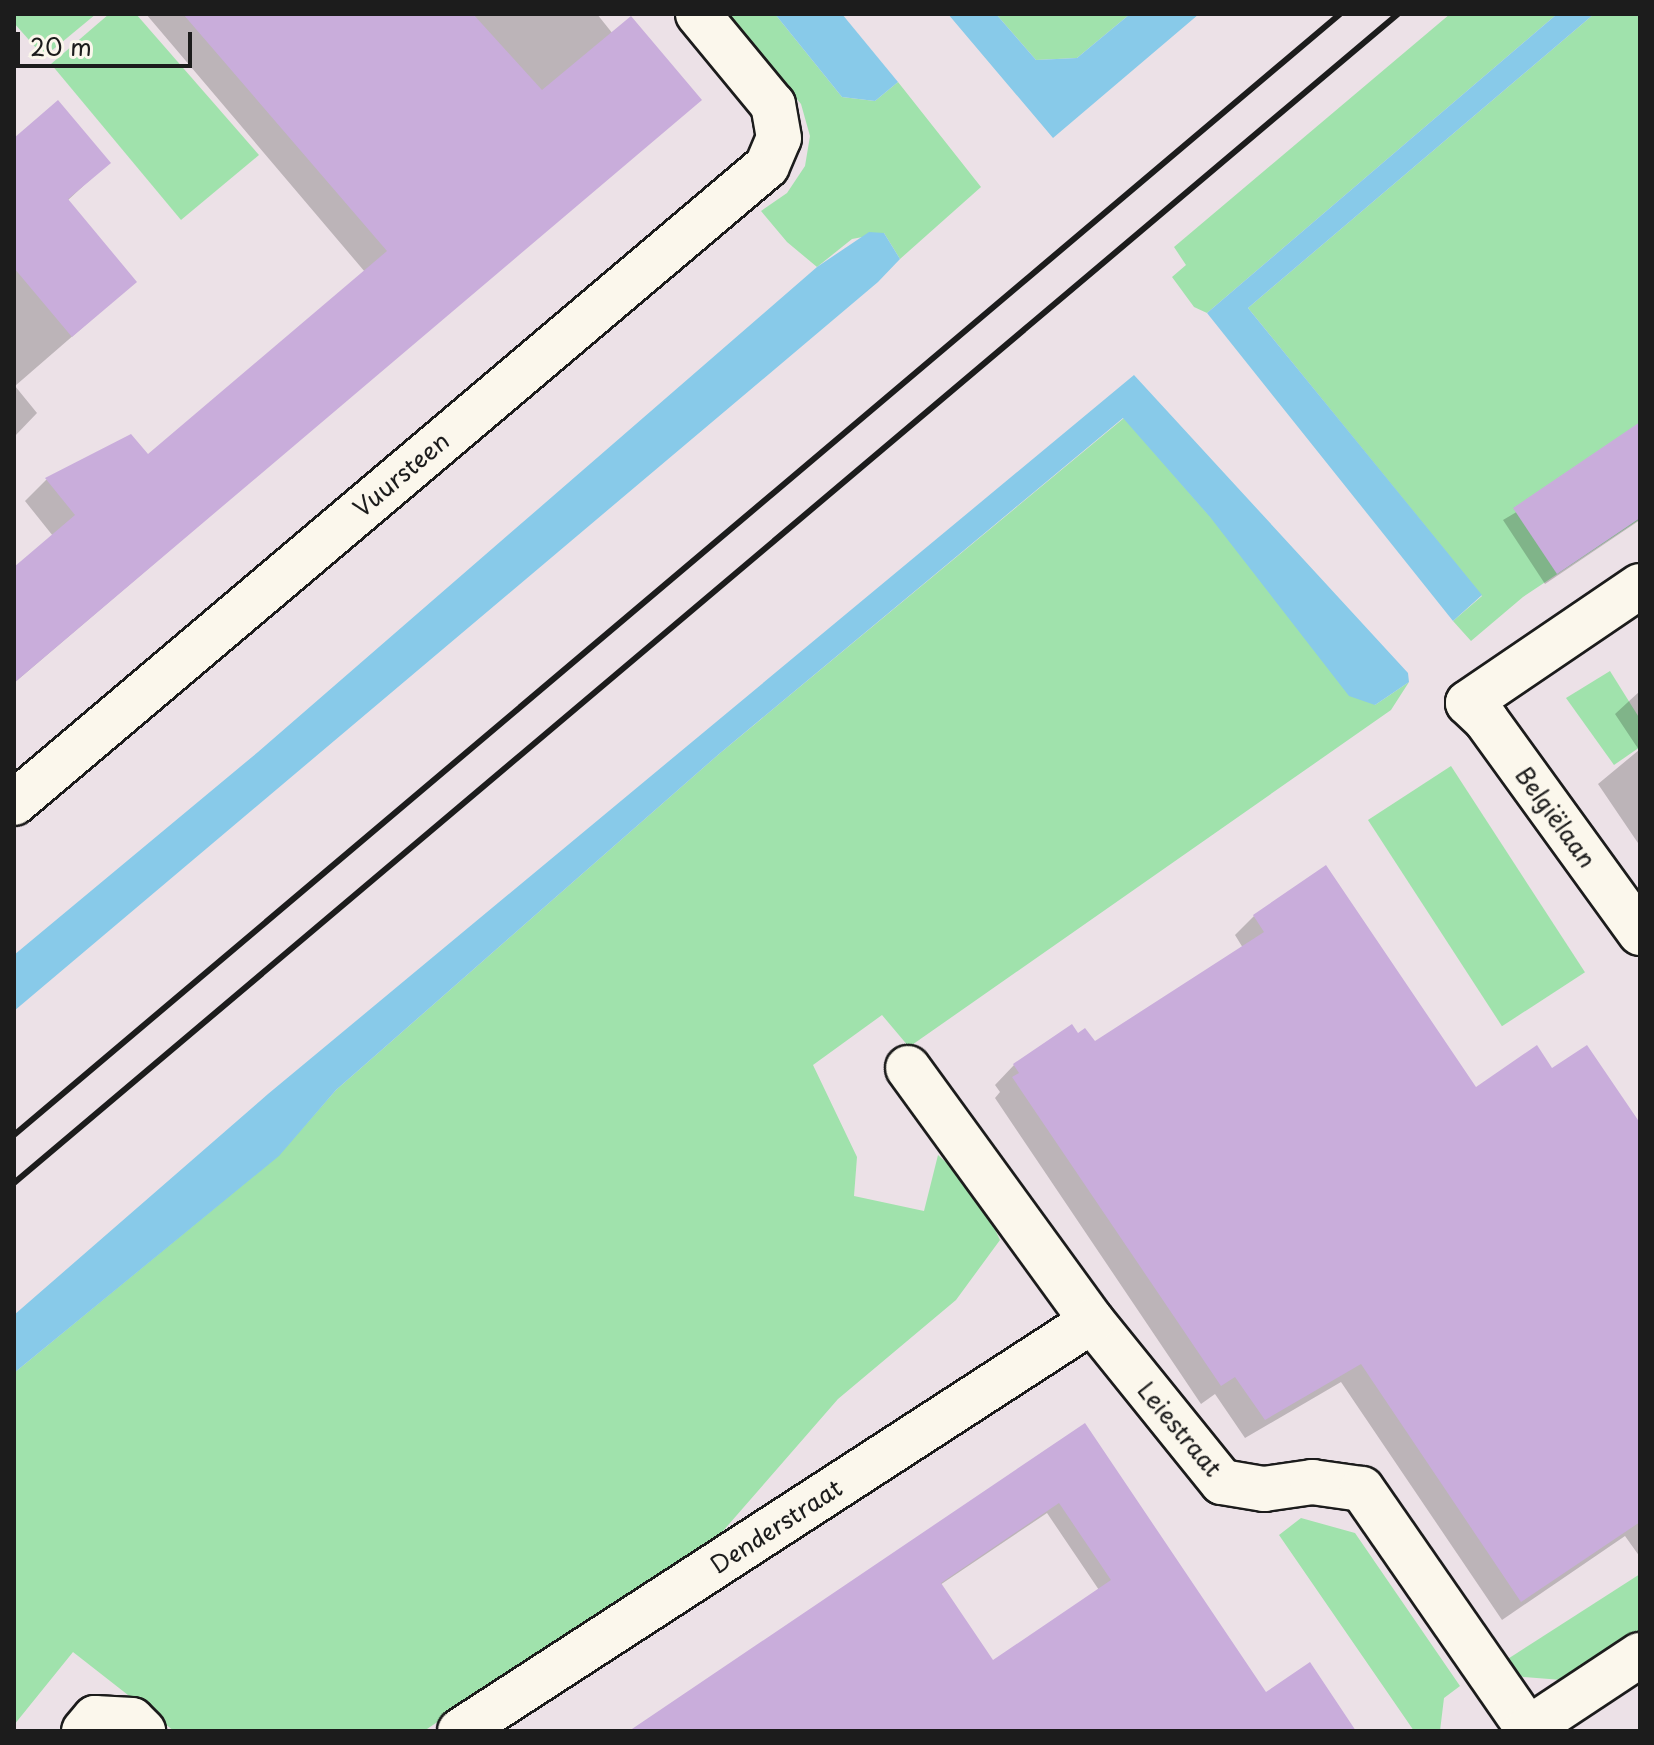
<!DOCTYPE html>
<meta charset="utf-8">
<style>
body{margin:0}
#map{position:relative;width:1654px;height:1745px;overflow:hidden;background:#ece1e7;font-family:"Playpen Sans",sans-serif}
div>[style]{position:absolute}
.green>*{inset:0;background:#a0e2ac;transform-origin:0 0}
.water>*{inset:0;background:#88cae9}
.shadow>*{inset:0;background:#0003}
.building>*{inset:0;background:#c9addb}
.roads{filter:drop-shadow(2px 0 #1c1c1c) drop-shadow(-2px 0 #1c1c1c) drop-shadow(0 2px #1c1c1c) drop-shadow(0 -2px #1c1c1c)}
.minor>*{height:44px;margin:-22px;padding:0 22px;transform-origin:22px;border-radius:22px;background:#fbf7ec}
.tertiary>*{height:44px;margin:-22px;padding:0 22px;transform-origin:22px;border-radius:22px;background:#fbf7ec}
.rail>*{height:6px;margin:-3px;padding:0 3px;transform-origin:3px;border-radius:3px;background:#1c1c1c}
span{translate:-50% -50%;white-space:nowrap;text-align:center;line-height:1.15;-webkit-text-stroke:6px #fbf7ec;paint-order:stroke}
.street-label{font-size:24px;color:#1c1c1c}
.frame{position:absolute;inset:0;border:16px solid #1c1c1c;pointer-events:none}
.scale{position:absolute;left:16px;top:32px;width:176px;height:36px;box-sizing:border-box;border:4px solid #1c1c1c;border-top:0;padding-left:10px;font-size:24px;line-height:28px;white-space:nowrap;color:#1c1c1c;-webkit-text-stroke:6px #fbf7ec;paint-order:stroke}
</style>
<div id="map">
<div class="green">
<i style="clip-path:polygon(14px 14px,96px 14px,44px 57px,14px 23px)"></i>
<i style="clip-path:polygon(109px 14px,136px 14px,259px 155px,181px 220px,51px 64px)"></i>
<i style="clip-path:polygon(726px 14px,775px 14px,842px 97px,875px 101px,898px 82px,981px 187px,900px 259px,884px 233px,852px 239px,817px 267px,787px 242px,761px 211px,787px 193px,805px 166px,810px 136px,801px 104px)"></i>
<i style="clip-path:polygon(996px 14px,1130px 14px,1077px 58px,1036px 60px)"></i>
<i style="clip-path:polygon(1450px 14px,1557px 14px,1207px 313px,1194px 307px,1172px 277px,1186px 265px,1174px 247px)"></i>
<i style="clip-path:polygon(1594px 14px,1640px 14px,1640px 519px,1523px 597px,1471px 641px,1453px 621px,1482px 596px,1248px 308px)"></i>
<i style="clip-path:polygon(1124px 418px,1375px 705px,1409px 682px,1391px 710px,909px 1047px,882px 1015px,813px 1065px,857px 1157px,854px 1196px,924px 1211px,938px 1155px,976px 1190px,1000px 1240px,956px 1300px,838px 1399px,723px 1531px,424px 1731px,174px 1731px,73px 1652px,14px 1725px,14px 1373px,278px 1156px,336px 1090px,719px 754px)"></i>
<i style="clip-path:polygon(1610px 671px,1640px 719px,1640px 747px,1614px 765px,1566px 698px)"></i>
<i style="left:1451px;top:766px;width:246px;height:99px;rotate:57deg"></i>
<i style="clip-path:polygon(1301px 1518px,1355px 1533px,1460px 1686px,1444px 1698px,1440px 1731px,1414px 1731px,1279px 1535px)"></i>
<i style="clip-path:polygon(1640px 1574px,1640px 1633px,1562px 1680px,1523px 1677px,1503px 1662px)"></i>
</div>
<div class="water">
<i style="clip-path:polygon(775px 14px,842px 14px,898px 82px,875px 101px,842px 97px)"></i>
<i style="clip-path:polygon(948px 14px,996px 14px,1036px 60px,1077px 58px,1130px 14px,1199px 14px,1053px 138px)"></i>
<i style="clip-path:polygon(1557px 14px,1594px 14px,1248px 308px,1482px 595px,1453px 621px,1207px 313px)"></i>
<i style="clip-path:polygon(869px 232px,884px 233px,900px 259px,878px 282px,14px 1011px,14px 955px,258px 752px,817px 267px)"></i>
<i style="clip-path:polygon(1134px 375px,1408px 673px,1409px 682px,1375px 705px,1349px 696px,1210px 517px,1123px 418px,719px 754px,336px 1090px,279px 1156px,14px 1373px,14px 1315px,268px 1094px)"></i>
</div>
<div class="shadow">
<i style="clip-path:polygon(146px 14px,597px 14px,613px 34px,699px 99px,14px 683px,14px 569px,53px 536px,25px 501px,46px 480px,148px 456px,365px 272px)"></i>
<i style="clip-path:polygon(14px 140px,108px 163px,67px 201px,135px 282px,15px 386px,37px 413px,14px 437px)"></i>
<i style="clip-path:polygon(1640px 439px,1640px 520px,1545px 584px,1503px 520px)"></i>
<i style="clip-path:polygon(1640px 691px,1640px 846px,1598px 784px,1639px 750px,1615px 714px)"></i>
<i style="clip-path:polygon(1254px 916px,1476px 1090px,1552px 1071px,1640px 1127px,1640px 1557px,1625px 1536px,1502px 1620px,1341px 1382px,1245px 1438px,1215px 1394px,1201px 1404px,995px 1098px,1000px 1092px,995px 1085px,1014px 1065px,1078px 1035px,1094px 1044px,1243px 948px,1235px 935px)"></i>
<i style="clip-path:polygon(evenodd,1084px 1426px,1266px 1695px,1327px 1731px,633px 1731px,1084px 1426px,1047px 1513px,1099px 1590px,992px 1662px,940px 1585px,1047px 1513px)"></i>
</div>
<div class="building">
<i style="clip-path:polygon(183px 14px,473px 14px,542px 90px,631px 16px,702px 100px,14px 683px,14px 567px,75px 515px,45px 478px,131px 434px,148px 454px,387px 251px)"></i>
<i style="clip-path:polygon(58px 100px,111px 163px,68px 199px,137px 282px,72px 337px,14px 268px,14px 138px)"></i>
<i style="clip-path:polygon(1640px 422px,1640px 518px,1557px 574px,1513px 508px)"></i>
<i style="clip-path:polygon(1326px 865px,1476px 1087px,1537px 1045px,1552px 1068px,1587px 1045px,1640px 1123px,1640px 1522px,1521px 1602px,1361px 1364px,1265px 1420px,1235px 1377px,1221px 1386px,1012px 1077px,1019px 1073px,1013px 1064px,1072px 1024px,1078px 1033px,1085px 1028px,1095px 1041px,1264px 932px,1253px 915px)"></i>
<i style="clip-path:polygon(evenodd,1085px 1423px,1266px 1692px,1310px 1662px,1356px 1731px,629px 1731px,1085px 1423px,1059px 1503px,1111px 1580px,993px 1660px,941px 1583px,1059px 1503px)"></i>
</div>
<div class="roads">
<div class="minor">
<i style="left:1640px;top:586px;width:208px;rotate:145.8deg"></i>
<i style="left:1468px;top:703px;width:25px;rotate:43deg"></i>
<i style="left:1486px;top:720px;width:263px;rotate:54.1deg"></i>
<i style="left:14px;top:803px;width:986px;rotate:-40.23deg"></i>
<i style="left:767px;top:166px;width:30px;rotate:-67deg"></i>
<i style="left:779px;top:138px;width:34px;rotate:-100deg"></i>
<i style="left:773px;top:105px;width:118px;rotate:-129.5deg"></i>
<i style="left:908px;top:1068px;width:313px;rotate:54deg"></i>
<i style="left:1092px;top:1321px;width:207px;rotate:51.1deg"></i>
<i style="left:1222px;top:1482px;width:43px;rotate:9.5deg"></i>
<i style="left:1264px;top:1489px;width:49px;rotate:-8.3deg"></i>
<i style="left:1312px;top:1482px;width:50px;rotate:8deg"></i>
<i style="left:1362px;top:1489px;width:292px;rotate:55.3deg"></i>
<i style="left:460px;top:1731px;width:753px;rotate:-32.97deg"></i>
<i style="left:1525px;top:1731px;width:138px;rotate:-33.5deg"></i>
</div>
<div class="tertiary">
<i style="left:84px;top:1731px;width:17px;rotate:-50deg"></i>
<i style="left:95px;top:1718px;width:37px;rotate:3deg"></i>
<i style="left:132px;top:1720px;width:16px;rotate:45deg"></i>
</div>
</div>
<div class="rail">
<i style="left:14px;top:1135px;width:1736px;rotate:-40.21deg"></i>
<i style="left:14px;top:1183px;width:1812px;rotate:-40.19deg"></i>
</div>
<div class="street-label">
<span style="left:401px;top:474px;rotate:-40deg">Vuursteen</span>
<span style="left:1556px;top:817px;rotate:54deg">Belgiëlaan</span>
<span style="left:1180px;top:1429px;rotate:50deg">Leiestraat</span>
<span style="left:776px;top:1526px;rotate:-33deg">Denderstraat</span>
</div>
<div class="frame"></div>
<div class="scale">20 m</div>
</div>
